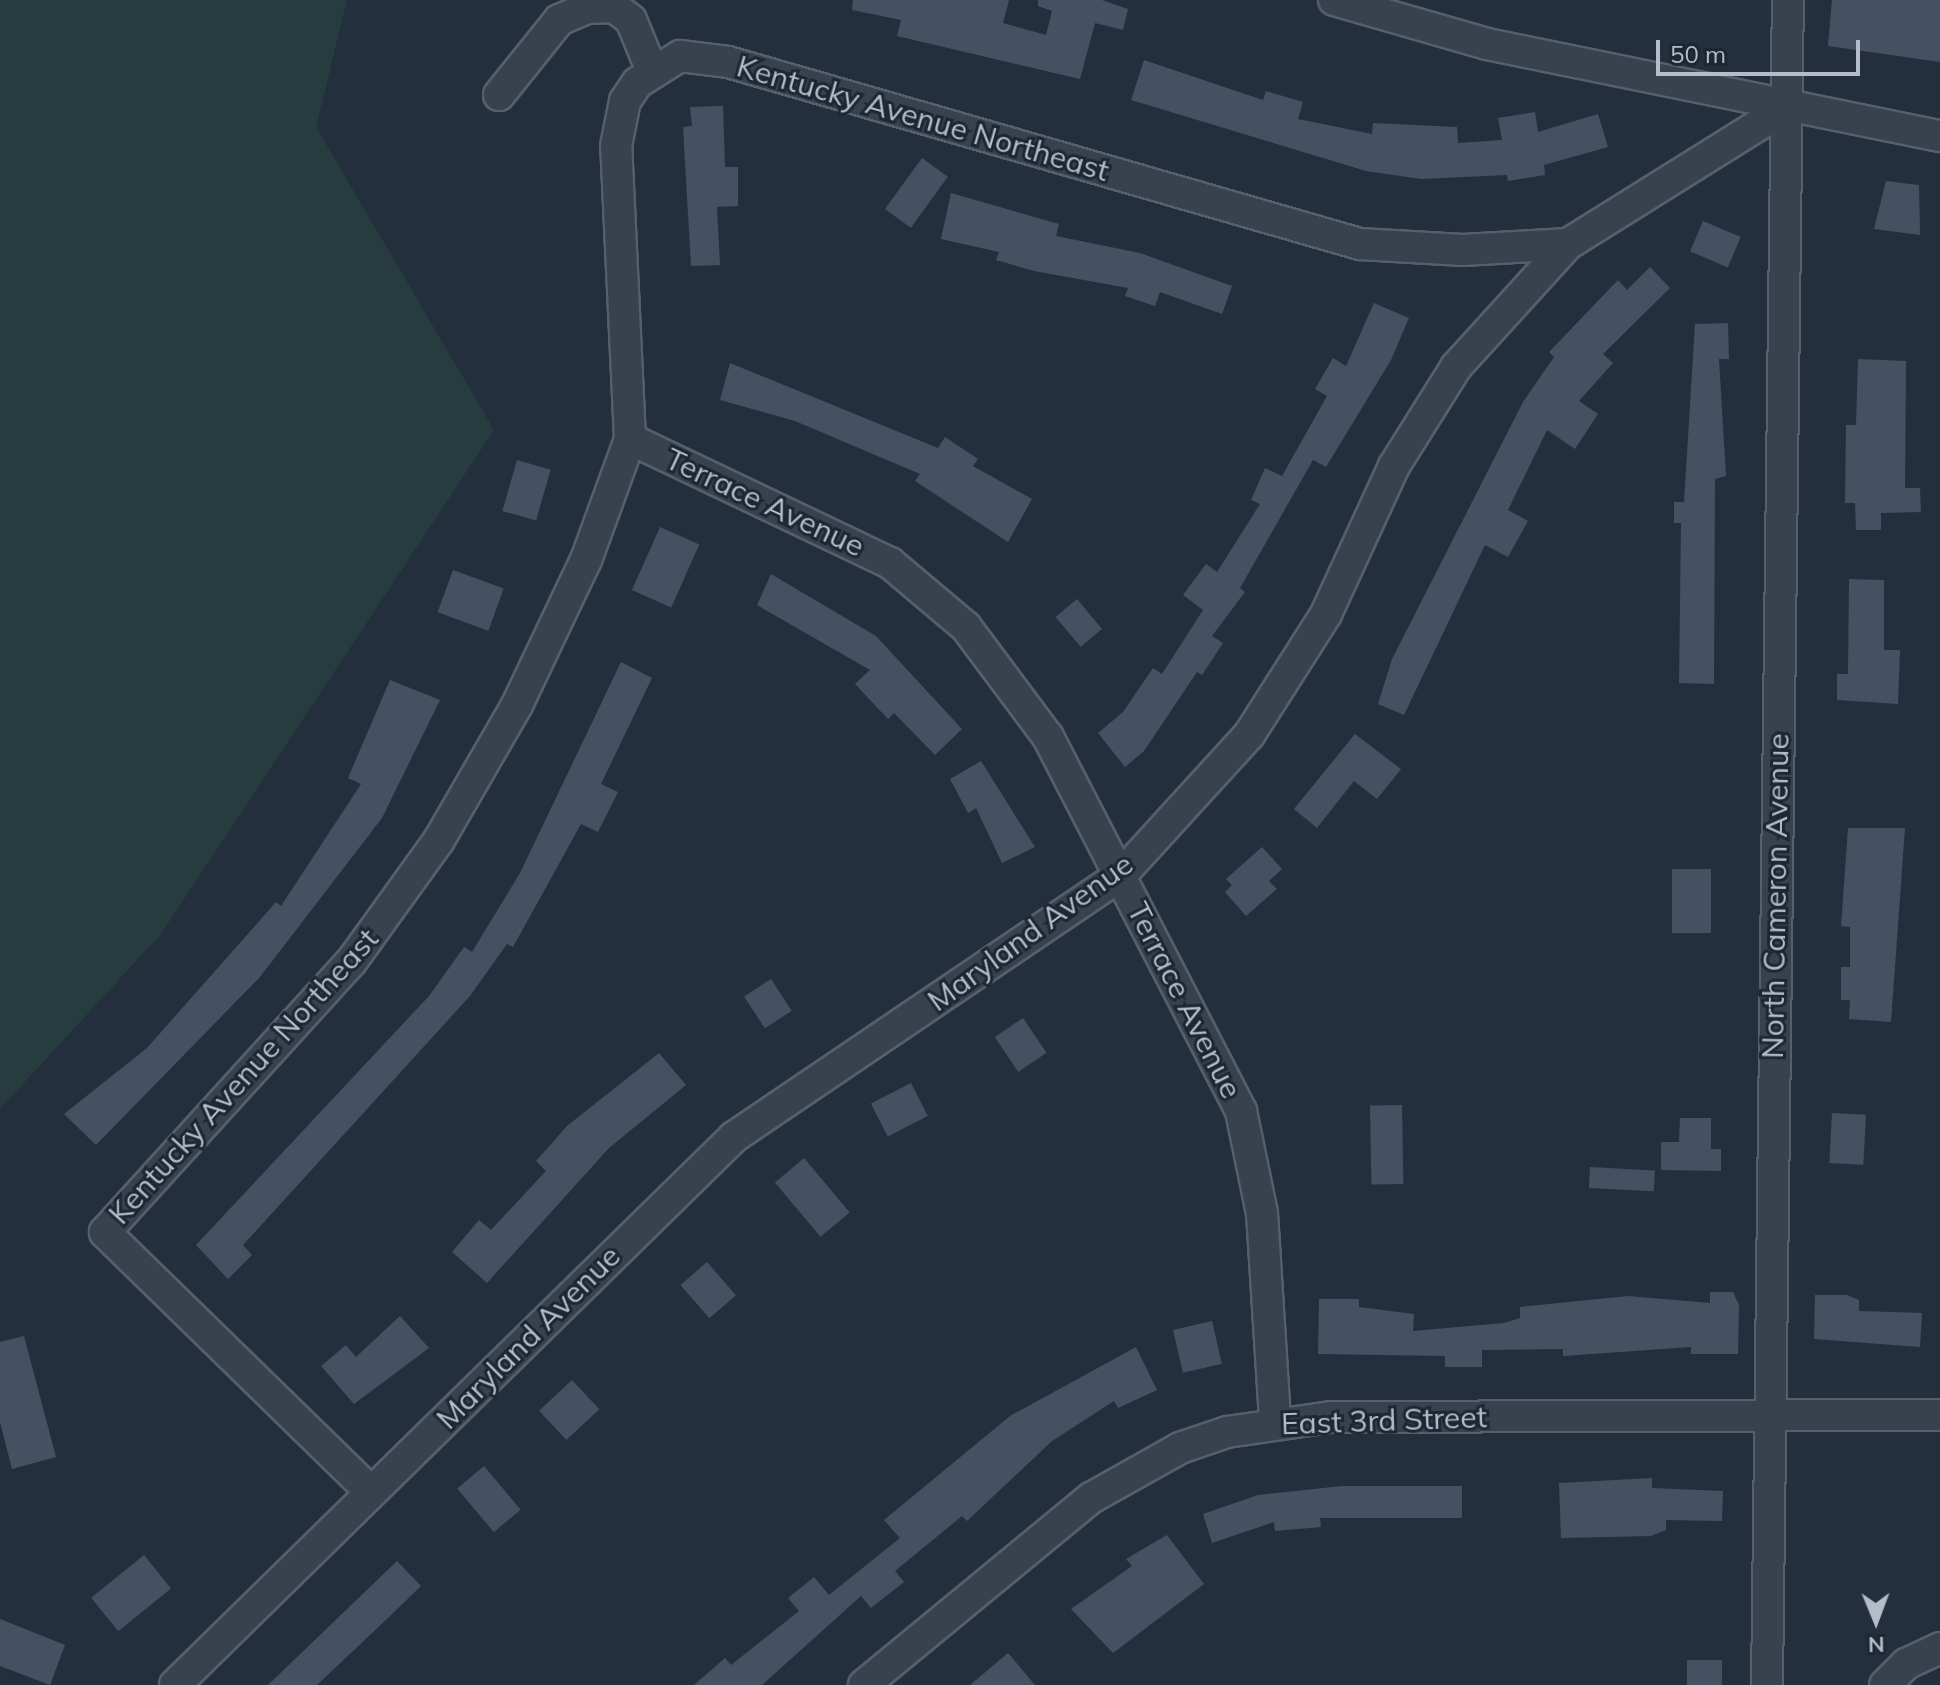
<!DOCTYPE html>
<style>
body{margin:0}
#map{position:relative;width:1940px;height:1685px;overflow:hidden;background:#242f3e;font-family:Mulish,sans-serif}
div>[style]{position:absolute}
.green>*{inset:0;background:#263c3f}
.building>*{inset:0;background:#455162;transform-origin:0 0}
.roads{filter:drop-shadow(2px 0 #565f6c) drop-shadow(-2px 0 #565f6c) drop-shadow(0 2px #565f6c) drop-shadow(0 -2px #565f6c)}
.minor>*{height:30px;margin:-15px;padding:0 15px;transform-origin:15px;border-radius:15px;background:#38414e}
span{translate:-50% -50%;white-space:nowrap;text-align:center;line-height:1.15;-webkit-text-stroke:6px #1d2633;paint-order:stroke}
.street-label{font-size:30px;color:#b4bcc9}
.north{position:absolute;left:1836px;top:1581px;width:80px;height:80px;-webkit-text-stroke:6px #1d2633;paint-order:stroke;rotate:179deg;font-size:22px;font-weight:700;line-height:32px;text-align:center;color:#b4bcc9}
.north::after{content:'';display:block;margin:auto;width:28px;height:36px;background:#b4bcc9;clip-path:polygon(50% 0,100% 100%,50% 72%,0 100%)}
.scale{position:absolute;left:1656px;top:40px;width:204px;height:36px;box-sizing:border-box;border:4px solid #b4bcc9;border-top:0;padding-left:10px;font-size:24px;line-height:28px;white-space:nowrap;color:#b4bcc9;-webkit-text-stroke:6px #1d2633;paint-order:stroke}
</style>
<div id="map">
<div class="green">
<i style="clip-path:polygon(0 0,347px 0,316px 127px,494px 430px,161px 934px,0 1109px)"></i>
</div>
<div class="building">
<i style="clip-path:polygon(853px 0,1009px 0,1003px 23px,1046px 35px,1052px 11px,1038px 6px,1038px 0,1102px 0,1128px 9px,1123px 30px,1095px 23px,1080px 79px,897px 36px,901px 20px,852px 10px)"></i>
<i style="clip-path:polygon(1832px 0,1940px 0,1940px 62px,1828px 46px)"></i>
<i style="clip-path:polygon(1144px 60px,1263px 100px,1266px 91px,1303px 102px,1298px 119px,1372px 134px,1373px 123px,1457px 127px,1458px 143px,1502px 140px,1498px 118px,1535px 112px,1538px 132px,1598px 114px,1608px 147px,1544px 165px,1545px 175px,1508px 181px,1507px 175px,1421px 179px,1366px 171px,1131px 100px)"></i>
<i style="clip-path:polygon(723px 106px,725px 167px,738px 167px,738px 206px,717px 207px,720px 265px,691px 266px,683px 127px,692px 126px,690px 107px)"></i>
<i style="left:922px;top:158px;width:32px;height:63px;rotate:36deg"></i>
<i style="clip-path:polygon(1886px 181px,1919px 185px,1920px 235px,1874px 229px)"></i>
<i style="clip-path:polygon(951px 193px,1059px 224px,1056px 236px,1140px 253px,1232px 286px,1222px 314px,1160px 292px,1155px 306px,1125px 296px,1128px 288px,1034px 271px,996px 260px,999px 252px,941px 239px)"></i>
<i style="left:1703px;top:221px;width:41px;height:33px;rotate:23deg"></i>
<i style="clip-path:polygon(1650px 267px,1670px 288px,1603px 354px,1613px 363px,1579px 401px,1598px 414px,1575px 449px,1547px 430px,1508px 510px,1528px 521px,1508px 557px,1485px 545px,1404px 715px,1378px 704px,1392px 659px,1523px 402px,1554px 357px,1549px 352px,1618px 280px,1627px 290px)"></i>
<i style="clip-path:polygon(1374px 303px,1409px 318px,1391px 360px,1326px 467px,1313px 460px,1240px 588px,1245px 592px,1212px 636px,1223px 643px,1202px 675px,1197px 672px,1144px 751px,1125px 767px,1098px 733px,1123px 712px,1153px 668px,1162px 674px,1203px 610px,1183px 595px,1206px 564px,1217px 572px,1260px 504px,1251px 500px,1265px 468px,1282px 476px,1327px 396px,1315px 389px,1333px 358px,1346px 366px)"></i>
<i style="clip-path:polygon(1728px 323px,1729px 359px,1719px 359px,1726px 476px,1715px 479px,1714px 684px,1679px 683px,1681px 523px,1674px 523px,1674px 502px,1684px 502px,1695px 324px)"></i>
<i style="clip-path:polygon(1858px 359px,1906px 361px,1905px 488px,1920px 488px,1921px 512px,1881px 513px,1881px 530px,1856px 530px,1855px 503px,1845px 503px,1846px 425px,1856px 425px)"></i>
<i style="clip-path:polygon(730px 363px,938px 448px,945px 437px,978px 459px,973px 466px,1032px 499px,1008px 542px,915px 481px,920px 474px,795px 421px,720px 400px)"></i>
<i style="left:517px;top:460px;width:35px;height:53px;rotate:16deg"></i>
<i style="left:660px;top:527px;width:43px;height:69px;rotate:24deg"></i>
<i style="left:453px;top:570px;width:54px;height:45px;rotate:20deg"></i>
<i style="clip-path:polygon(771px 574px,876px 636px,962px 729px,935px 755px,894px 713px,888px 719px,855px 684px,870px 670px,757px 605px)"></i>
<i style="clip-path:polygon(1849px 579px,1884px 580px,1884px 650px,1900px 650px,1898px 704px,1837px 700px,1837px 674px,1848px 674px)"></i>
<i style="left:1077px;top:599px;width:39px;height:28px;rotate:50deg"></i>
<i style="clip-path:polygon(621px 662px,652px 678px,601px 784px,618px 792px,598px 832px,581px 824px,513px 947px,507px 944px,470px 996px,243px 1245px,252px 1255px,228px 1279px,196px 1245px,429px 996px,464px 947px,472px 952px,520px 873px)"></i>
<i style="clip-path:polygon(390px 680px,440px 700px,382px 818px,260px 977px,96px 1145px,64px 1114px,147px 1048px,276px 902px,281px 906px,361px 784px,348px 778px)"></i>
<i style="clip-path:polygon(1355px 734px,1401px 769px,1377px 799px,1354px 781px,1317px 828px,1294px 809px)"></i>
<i style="clip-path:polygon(981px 761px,1035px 847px,1002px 863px,976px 808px,968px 813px,950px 779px)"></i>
<i style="clip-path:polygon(1848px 828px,1905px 828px,1891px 1022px,1849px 1019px,1850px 1000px,1841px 1000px,1841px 967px,1850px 967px,1850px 927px,1841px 926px)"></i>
<i style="clip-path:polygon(1262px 847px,1282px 869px,1269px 881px,1277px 889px,1246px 916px,1225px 892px,1232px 885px,1226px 879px)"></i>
<i style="left:1672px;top:869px;width:39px;height:64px"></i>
<i style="left:771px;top:979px;width:38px;height:32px;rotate:57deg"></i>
<i style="left:1023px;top:1018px;width:42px;height:34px;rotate:56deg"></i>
<i style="clip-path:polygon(659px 1053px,686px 1085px,609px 1148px,487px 1283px,452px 1252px,479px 1220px,491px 1230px,546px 1171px,536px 1161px,567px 1126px)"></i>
<i style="left:911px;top:1083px;width:37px;height:45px;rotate:63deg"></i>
<i style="left:1402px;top:1105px;width:79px;height:32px;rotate:89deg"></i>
<i style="left:1832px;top:1113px;width:34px;height:50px;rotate:3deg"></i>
<i style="clip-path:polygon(1680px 1118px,1711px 1118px,1711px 1149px,1721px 1149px,1721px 1171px,1661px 1170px,1661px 1142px,1679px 1142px)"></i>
<i style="left:804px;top:1158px;width:71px;height:38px;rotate:50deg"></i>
<i style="left:1590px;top:1167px;width:65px;height:21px;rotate:3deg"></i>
<i style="left:707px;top:1262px;width:44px;height:35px;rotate:49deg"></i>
<i style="clip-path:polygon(1710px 1292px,1733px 1292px,1739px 1305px,1738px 1354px,1691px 1354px,1691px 1347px,1563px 1356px,1563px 1349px,1482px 1350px,1482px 1367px,1445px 1367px,1445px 1356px,1318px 1354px,1319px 1299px,1359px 1299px,1359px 1307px,1414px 1314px,1413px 1331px,1504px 1323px,1520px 1318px,1520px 1307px,1628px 1296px,1710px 1303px)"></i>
<i style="clip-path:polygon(1815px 1295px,1847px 1295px,1859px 1300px,1859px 1311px,1922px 1313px,1920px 1347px,1814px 1339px)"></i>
<i style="clip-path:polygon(400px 1316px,429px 1348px,354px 1404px,321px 1366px,346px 1345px,356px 1357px)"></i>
<i style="left:1212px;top:1321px;width:44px;height:40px;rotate:77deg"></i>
<i style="clip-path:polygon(24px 1336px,56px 1457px,12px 1469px,0 1422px,0 1342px)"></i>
<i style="clip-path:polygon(1136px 1347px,1157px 1390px,1118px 1408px,1114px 1401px,1052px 1441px,967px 1521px,962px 1516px,895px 1571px,904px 1582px,871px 1608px,861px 1596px,762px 1685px,694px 1685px,725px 1658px,731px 1665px,799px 1611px,788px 1598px,814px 1577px,829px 1595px,900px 1538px,884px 1520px,1010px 1416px)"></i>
<i style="left:572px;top:1380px;width:40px;height:45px;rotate:47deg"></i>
<i style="left:484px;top:1466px;width:57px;height:35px;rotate:50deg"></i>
<i style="clip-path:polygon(1652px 1478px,1652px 1488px,1723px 1491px,1722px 1521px,1666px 1520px,1666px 1530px,1651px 1536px,1561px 1538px,1559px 1483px)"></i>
<i style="clip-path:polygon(1342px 1486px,1462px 1486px,1462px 1518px,1320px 1518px,1321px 1527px,1275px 1531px,1274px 1522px,1212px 1543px,1203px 1514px,1258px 1495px)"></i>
<i style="clip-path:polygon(1167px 1535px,1204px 1584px,1113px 1653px,1071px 1609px,1132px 1566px,1126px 1559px)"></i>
<i style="left:144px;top:1555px;width:43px;height:68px;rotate:51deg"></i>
<i style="clip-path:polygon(397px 1561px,421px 1586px,389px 1617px,317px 1685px,268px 1685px)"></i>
<i style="clip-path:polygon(0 1619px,65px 1645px,50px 1685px,0 1666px)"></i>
<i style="clip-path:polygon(1008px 1653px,1035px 1685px,970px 1685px)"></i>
<i style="left:1687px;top:1660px;width:35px;height:25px"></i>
</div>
<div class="roads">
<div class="minor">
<i style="left:1334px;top:0;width:159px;rotate:16deg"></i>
<i style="left:1487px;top:44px;width:462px;rotate:11.5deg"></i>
<i style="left:499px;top:95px;width:96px;rotate:-51.3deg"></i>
<i style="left:559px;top:20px;width:30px;rotate:-23deg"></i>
<i style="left:587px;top:8px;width:27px;rotate:-2deg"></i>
<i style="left:614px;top:7px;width:21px;rotate:37deg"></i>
<i style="left:631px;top:20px;width:55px;rotate:67.6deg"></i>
<i style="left:630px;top:439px;width:288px;rotate:25.5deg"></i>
<i style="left:890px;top:563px;width:99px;rotate:40.1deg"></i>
<i style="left:966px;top:627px;width:137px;rotate:53.3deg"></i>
<i style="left:1048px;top:737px;width:421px;rotate:62.7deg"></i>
<i style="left:1241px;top:1111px;width:104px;rotate:78.4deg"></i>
<i style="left:1262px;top:1213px;width:209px;rotate:86.4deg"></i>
<i style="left:371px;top:1492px;width:372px;rotate:-135.7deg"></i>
<i style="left:105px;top:1232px;width:365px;rotate:-47.7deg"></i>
<i style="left:351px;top:962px;width:150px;rotate:-54.2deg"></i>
<i style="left:439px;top:840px;width:156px;rotate:-60deg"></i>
<i style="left:517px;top:705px;width:161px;rotate:-64.6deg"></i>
<i style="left:586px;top:560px;width:129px;rotate:-70deg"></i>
<i style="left:630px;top:439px;width:293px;rotate:-92.7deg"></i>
<i style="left:616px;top:146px;width:46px;rotate:-78.7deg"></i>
<i style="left:625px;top:101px;width:22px;rotate:-56deg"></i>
<i style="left:637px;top:83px;width:51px;rotate:-32.1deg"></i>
<i style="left:680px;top:56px;width:48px;rotate:7.1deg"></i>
<i style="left:728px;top:62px;width:658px;rotate:16.07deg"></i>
<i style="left:1360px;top:244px;width:103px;rotate:3.3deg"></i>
<i style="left:1463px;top:250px;width:105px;rotate:-3.3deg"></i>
<i style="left:175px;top:1685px;width:783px;rotate:-44.43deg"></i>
<i style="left:734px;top:1137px;width:467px;rotate:-34.1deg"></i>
<i style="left:1121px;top:875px;width:190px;rotate:-47.6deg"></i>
<i style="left:1249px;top:735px;width:143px;rotate:-57.5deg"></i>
<i style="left:1326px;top:614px;width:163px;rotate:-65.3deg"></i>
<i style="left:1394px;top:466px;width:117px;rotate:-57.9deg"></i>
<i style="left:1456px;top:367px;width:166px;rotate:-47.7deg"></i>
<i style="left:1568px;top:244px;width:257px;rotate:-32deg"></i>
<i style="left:864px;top:1685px;width:294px;rotate:-39.5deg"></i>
<i style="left:1091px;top:1498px;width:102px;rotate:-29.3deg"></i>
<i style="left:1180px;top:1448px;width:50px;rotate:-18.8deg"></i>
<i style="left:1227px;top:1432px;width:105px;rotate:-8.2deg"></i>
<i style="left:1331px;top:1417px;width:609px;rotate:-0.19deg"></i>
<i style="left:1767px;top:1685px;width:1685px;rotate:-89.29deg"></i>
<i style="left:1885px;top:1685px;width:30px;rotate:-45deg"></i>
<i style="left:1906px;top:1664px;width:38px;rotate:-25deg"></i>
</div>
</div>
<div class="street-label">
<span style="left:923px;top:118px;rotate:16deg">Kentucky Avenue Northeast</span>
<span style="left:765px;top:502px;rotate:25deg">Terrace Avenue</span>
<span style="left:1775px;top:896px;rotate:-89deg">North Cameron Avenue</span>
<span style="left:1030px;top:932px;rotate:-36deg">Maryland Avenue</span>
<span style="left:1185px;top:1000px;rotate:63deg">Terrace Avenue</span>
<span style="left:243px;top:1076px;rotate:-48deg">Kentucky Avenue Northeast</span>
<span style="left:528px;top:1337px;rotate:-45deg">Maryland Avenue</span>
<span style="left:1384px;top:1420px;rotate:-2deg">East 3rd Street</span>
</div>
<div class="north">N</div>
<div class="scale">50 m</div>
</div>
